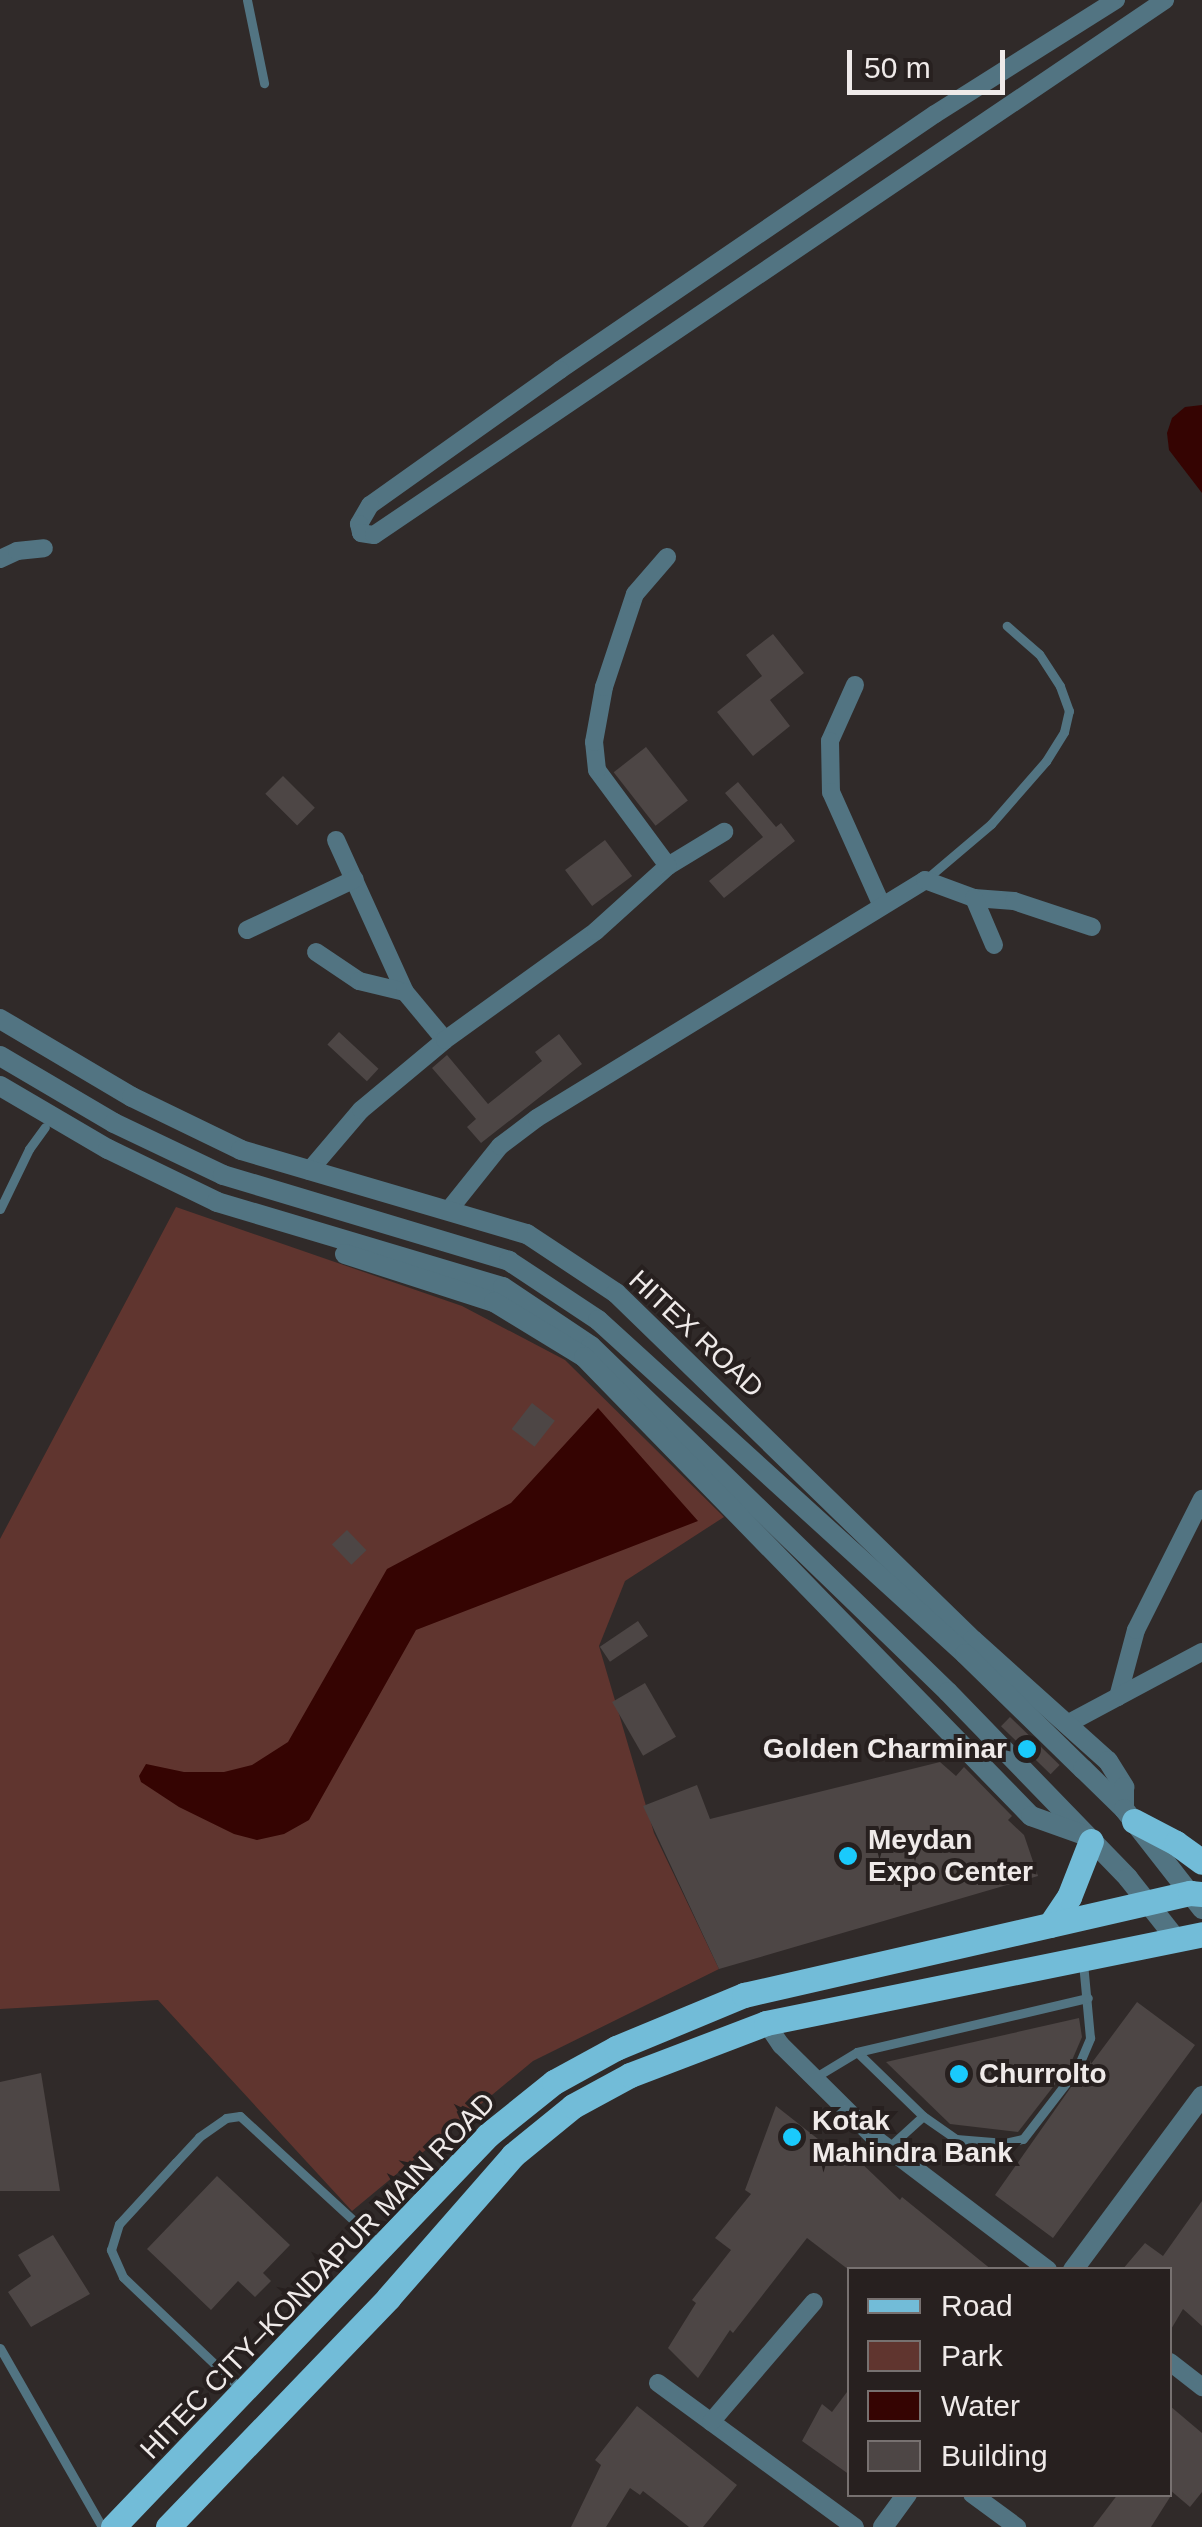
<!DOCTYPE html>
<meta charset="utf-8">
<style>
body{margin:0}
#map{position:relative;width:1202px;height:2527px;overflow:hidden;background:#302a29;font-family:Helvetica,sans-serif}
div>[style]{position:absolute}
.green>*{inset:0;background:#60352f}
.water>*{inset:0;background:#350402}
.building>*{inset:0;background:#4d4645;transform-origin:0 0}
.service>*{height:9px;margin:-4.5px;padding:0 4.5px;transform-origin:4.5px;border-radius:4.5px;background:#527482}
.minor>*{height:18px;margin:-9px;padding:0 9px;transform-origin:9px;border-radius:9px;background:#527482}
.tertiary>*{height:20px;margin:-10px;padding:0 10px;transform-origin:10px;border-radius:10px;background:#527482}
.primary>*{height:25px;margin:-12.5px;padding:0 12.5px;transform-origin:12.5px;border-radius:12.5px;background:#72bcd8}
.dots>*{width:28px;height:28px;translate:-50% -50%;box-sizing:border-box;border:5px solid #27201f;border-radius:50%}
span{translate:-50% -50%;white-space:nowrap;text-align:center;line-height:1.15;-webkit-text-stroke:8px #27201f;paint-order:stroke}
.street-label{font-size:28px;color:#efeae9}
.poi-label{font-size:28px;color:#efeae9;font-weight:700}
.right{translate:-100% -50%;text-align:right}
.left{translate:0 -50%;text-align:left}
.legend{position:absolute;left:847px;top:2267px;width:325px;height:230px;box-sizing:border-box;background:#27201f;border:2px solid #777170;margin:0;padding:12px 18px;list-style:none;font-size:30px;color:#efeae9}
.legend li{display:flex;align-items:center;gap:20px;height:50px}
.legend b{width:50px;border:2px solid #777170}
.scale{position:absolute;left:847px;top:50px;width:158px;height:45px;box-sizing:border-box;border:5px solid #efeae9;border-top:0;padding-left:12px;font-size:30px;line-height:35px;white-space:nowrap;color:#efeae9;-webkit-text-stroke:8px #27201f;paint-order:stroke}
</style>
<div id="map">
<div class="green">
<i style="clip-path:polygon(176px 1207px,462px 1306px,565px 1360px,724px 1517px,625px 1581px,599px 1646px,654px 1833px,719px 1969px,533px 2061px,352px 2211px,158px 2000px,0 2009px,0 1539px)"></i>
</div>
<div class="water">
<i style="clip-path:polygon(1202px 405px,1202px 493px,1169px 450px,1167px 433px,1172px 418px,1185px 407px)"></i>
<i style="clip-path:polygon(598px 1408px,698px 1521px,416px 1630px,309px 1820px,284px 1834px,257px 1840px,234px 1834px,179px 1807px,141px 1782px,139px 1776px,146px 1764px,184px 1772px,224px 1772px,252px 1765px,288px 1742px,387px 1569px,511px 1503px)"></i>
</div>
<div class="building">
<i style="clip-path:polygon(773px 634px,804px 673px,770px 700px,790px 726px,753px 756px,717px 712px,762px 676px,746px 655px)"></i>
<i style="left:646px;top:747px;width:68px;height:41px;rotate:52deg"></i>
<i style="left:283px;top:776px;width:45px;height:25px;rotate:45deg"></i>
<i style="clip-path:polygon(738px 782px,776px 827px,781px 823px,795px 841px,724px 898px,709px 881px,763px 837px,725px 793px)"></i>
<i style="left:605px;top:840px;width:45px;height:50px;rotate:53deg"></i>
<i style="left:339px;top:1032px;width:54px;height:17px;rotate:43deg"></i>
<i style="clip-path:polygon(559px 1034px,582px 1064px,481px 1143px,467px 1127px,476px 1119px,432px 1068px,447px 1055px,488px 1104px,542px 1061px,535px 1052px)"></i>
<i style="left:532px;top:1403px;width:29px;height:33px;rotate:38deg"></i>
<i style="left:347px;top:1530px;width:28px;height:21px;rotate:46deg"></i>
<i style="left:638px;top:1621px;width:18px;height:46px;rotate:56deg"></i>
<i style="left:645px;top:1683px;width:62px;height:38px;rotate:60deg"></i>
<i style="left:1010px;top:1717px;width:69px;height:13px;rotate:44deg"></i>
<i style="clip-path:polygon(940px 1762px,956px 1776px,964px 1767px,1012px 1816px,1008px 1820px,1024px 1835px,1038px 1876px,719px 1969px,643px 1806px,697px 1785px,710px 1819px)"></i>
<i style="clip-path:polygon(1137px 2002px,1195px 2045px,1053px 2238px,995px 2195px,1090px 2060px,1091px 2064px)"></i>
<i style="clip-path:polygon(1079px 2018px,1082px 2037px,1070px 2065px,1018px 2132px,950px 2124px,886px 2062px)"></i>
<i style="clip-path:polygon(41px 2073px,60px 2191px,0 2191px,0 2082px)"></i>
<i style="clip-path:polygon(776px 2106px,851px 2165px,856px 2158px,900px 2200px,902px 2197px,992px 2270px,849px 2270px,807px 2238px,733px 2333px,730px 2330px,698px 2378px,668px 2348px,696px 2303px,692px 2300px,731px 2250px,715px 2238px,751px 2194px,745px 2190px)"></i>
<i style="clip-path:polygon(217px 2176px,290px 2245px,263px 2273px,271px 2281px,255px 2297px,238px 2281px,211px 2310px,147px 2249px)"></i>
<i style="clip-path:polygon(1202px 2201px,1202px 2326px,1183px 2309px,1170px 2331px,1170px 2270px,1122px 2270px,1145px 2243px,1163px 2256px)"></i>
<i style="clip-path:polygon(53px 2235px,90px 2294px,31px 2327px,8px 2292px,31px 2276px,18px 2255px)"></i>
<i style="clip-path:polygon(850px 2388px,850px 2475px,802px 2441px,822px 2404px,832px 2412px)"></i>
<i style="clip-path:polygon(637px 2406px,737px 2485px,703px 2527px,689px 2527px,643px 2491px,640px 2495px,630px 2488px,606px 2527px,571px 2527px,601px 2465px,595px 2460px)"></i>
<i style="clip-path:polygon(1170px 2406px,1202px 2433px,1202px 2492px,1190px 2507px,1170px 2490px)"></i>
<i style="clip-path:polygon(1118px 2494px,1172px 2494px,1151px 2527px,1093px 2527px)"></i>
</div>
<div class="service">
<i style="left:247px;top:0;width:85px;rotate:78.4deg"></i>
<i style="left:925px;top:880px;width:87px;rotate:-40.3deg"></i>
<i style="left:991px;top:824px;width:84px;rotate:-48.9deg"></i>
<i style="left:1046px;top:761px;width:34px;rotate:-58deg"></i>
<i style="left:1064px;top:732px;width:22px;rotate:-77deg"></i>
<i style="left:1069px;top:711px;width:27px;rotate:-110deg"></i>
<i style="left:1060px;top:686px;width:38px;rotate:-123deg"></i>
<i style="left:1039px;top:654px;width:43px;rotate:-138.8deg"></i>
<i style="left:0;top:1209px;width:67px;rotate:-64.2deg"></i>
<i style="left:29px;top:1149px;width:27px;rotate:-54deg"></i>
<i style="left:857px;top:2052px;width:92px;rotate:44.1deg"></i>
<i style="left:923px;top:2116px;width:40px;rotate:34.9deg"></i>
<i style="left:956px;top:2139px;width:49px;rotate:4.7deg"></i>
<i style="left:1005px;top:2143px;width:18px;rotate:-13deg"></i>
<i style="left:1023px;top:2139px;width:88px;rotate:-52.4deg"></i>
<i style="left:1077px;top:2069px;width:34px;rotate:-67deg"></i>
<i style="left:1090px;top:2038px;width:75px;rotate:-95.3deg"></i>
<i style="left:814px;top:2078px;width:50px;rotate:-31.2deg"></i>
<i style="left:857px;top:2052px;width:237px;rotate:-13.2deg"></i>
<i style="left:888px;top:2148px;width:47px;rotate:-42.4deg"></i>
<i style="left:0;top:2348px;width:206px;rotate:60.3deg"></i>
<i style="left:242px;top:2390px;width:164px;rotate:-136.5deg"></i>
<i style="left:123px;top:2277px;width:30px;rotate:-114deg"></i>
<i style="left:111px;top:2250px;width:27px;rotate:-73deg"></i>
<i style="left:119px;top:2224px;width:84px;rotate:-47.4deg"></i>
<i style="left:176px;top:2162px;width:34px;rotate:-47deg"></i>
<i style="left:199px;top:2137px;width:33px;rotate:-35deg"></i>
<i style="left:226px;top:2118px;width:14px;rotate:-8deg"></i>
<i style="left:240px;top:2116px;width:188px;rotate:42.6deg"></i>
</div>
<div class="minor">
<i style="left:1116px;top:0;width:214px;rotate:147.8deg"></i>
<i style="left:935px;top:114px;width:454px;rotate:145.7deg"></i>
<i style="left:560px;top:370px;width:233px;rotate:144.6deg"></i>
<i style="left:370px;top:505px;width:22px;rotate:120deg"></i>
<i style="left:359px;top:524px;width:9px;rotate:77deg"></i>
<i style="left:361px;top:533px;width:13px;rotate:9deg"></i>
<i style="left:374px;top:535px;width:955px;rotate:-34.07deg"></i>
<i style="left:0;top:559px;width:19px;rotate:-25deg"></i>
<i style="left:17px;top:551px;width:27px;rotate:-6deg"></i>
<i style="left:855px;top:685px;width:61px;rotate:114.1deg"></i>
<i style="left:830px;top:741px;width:51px;rotate:88.9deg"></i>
<i style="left:831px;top:792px;width:125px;rotate:65.9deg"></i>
<i style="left:336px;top:840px;width:167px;rotate:65.6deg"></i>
<i style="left:668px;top:866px;width:66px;rotate:-31.3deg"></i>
<i style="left:974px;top:898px;width:40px;rotate:4.3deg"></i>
<i style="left:1014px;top:901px;width:82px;rotate:18.4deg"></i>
<i style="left:247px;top:930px;width:119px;rotate:-25.3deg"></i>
<i style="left:316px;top:952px;width:52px;rotate:34deg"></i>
<i style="left:359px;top:981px;width:47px;rotate:13.4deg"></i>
<i style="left:405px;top:992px;width:62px;rotate:50.2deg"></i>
<i style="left:309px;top:1171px;width:80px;rotate:-49.6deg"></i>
<i style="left:361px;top:1110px;width:109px;rotate:-39.8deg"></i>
<i style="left:445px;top:1040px;width:186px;rotate:-35.8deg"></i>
<i style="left:596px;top:931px;width:97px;rotate:-42.1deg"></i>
<i style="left:668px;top:866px;width:119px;rotate:-126.5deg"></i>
<i style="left:597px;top:770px;width:28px;rotate:-96deg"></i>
<i style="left:594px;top:742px;width:56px;rotate:-79.7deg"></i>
<i style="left:604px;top:687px;width:98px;rotate:-71.6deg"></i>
<i style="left:635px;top:594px;width:49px;rotate:-49.1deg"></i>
<i style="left:448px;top:1211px;width:83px;rotate:-51.3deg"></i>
<i style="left:500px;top:1146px;width:46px;rotate:-37.1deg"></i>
<i style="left:537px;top:1118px;width:455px;rotate:-31.5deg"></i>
<i style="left:925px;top:880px;width:52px;rotate:20.2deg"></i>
<i style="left:974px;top:898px;width:51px;rotate:66.9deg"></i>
<i style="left:1118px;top:1697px;width:69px;rotate:-75deg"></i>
<i style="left:1136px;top:1630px;width:147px;rotate:-63.3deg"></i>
<i style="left:1067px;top:1724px;width:153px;rotate:-28.1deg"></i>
<i style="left:766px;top:2023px;width:27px;rotate:56deg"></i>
<i style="left:781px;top:2045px;width:135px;rotate:44.7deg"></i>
<i style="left:877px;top:2140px;width:215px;rotate:37.2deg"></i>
<i style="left:1170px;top:2362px;width:41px;rotate:38deg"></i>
<i style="left:658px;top:2383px;width:244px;rotate:36.2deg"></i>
<i style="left:711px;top:2422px;width:158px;rotate:-49.4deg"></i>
<i style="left:972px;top:2494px;width:56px;rotate:36.3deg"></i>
</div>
<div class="tertiary">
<i style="left:0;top:1019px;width:153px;rotate:30.6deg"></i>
<i style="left:132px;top:1097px;width:121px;rotate:25.9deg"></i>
<i style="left:241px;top:1150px;width:298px;rotate:16.4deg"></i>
<i style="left:527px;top:1234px;width:107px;rotate:33.5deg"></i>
<i style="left:616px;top:1293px;width:498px;rotate:44.2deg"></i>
<i style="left:973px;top:1640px;width:181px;rotate:41.9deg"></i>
<i style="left:1108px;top:1761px;width:31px;rotate:58deg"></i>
<i style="left:1124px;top:1787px;width:22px;rotate:90deg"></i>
<i style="left:0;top:1056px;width:132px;rotate:30.4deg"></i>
<i style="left:114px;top:1123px;width:121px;rotate:25.5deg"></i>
<i style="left:223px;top:1175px;width:299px;rotate:16.7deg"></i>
<i style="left:509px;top:1261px;width:107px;rotate:33.5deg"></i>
<i style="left:598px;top:1320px;width:496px;rotate:42.3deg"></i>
<i style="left:965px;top:1654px;width:165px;rotate:44.3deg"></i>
<i style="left:1083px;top:1769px;width:57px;rotate:44.3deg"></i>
<i style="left:1124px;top:1809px;width:127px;rotate:52deg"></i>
<i style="left:0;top:1086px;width:125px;rotate:30.3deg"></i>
<i style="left:108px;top:1149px;width:121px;rotate:25.9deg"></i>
<i style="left:217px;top:1202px;width:298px;rotate:16.6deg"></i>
<i style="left:503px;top:1287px;width:106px;rotate:33.8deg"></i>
<i style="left:591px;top:1346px;width:497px;rotate:44.1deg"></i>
<i style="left:948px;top:1692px;width:259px;rotate:45.9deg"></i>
<i style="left:1128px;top:1878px;width:79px;rotate:51.7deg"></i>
<i style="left:345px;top:1254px;width:157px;rotate:17.9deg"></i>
<i style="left:494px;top:1302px;width:105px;rotate:31.4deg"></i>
<i style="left:584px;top:1357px;width:641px;rotate:45.76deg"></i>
<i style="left:1031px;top:1816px;width:53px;rotate:19.8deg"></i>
<i style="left:1073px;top:2270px;width:217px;rotate:-53.4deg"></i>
<i style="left:883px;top:2527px;width:41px;rotate:-54deg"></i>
</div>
<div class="primary">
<i style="left:1134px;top:1821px;width:47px;rotate:27.6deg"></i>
<i style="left:1176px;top:1843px;width:32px;rotate:36deg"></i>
<i style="left:1050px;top:1925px;width:34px;rotate:-56deg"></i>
<i style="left:1069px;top:1897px;width:60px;rotate:-68.6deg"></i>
<i style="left:113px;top:2527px;width:542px;rotate:-46.27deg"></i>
<i style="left:488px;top:2135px;width:85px;rotate:-38.8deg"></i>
<i style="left:554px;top:2082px;width:71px;rotate:-28.7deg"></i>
<i style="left:616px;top:2048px;width:139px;rotate:-22.5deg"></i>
<i style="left:744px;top:1995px;width:458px;rotate:-12.9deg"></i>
<i style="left:1190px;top:1893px;width:12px;rotate:5deg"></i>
<i style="left:168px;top:2527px;width:318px;rotate:-46.1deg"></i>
<i style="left:388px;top:2298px;width:190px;rotate:-48.8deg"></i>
<i style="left:513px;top:2155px;width:77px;rotate:-39.2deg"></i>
<i style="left:573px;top:2106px;width:65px;rotate:-28.5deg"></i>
<i style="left:630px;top:2075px;width:146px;rotate:-20.9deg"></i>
<i style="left:766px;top:2023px;width:445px;rotate:-11.5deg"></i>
</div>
<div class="dots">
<i style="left:1027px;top:1749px;background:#1acafc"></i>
<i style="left:848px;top:1856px;background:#1acafc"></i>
<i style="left:959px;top:2074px;background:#1acafc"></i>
<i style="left:792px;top:2137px;background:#1acafc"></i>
</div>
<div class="street-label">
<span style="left:696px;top:1334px;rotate:43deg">HITEX ROAD</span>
<span style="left:318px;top:2276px;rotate:-46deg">HITEC CITY–KONDAPUR MAIN ROAD</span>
</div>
<div class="poi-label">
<span class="right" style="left:1007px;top:1749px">Golden Charminar</span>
<span class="left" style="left:868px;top:1856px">Meydan<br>Expo Center</span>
<span class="left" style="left:979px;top:2074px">Churrolto</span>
<span class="left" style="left:812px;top:2137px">Kotak<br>Mahindra Bank</span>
</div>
<ul class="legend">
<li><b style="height:12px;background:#72bcd8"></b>Road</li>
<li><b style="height:28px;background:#60352f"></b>Park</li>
<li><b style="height:28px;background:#350402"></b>Water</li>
<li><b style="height:28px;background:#4d4645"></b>Building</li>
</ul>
<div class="scale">50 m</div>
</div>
